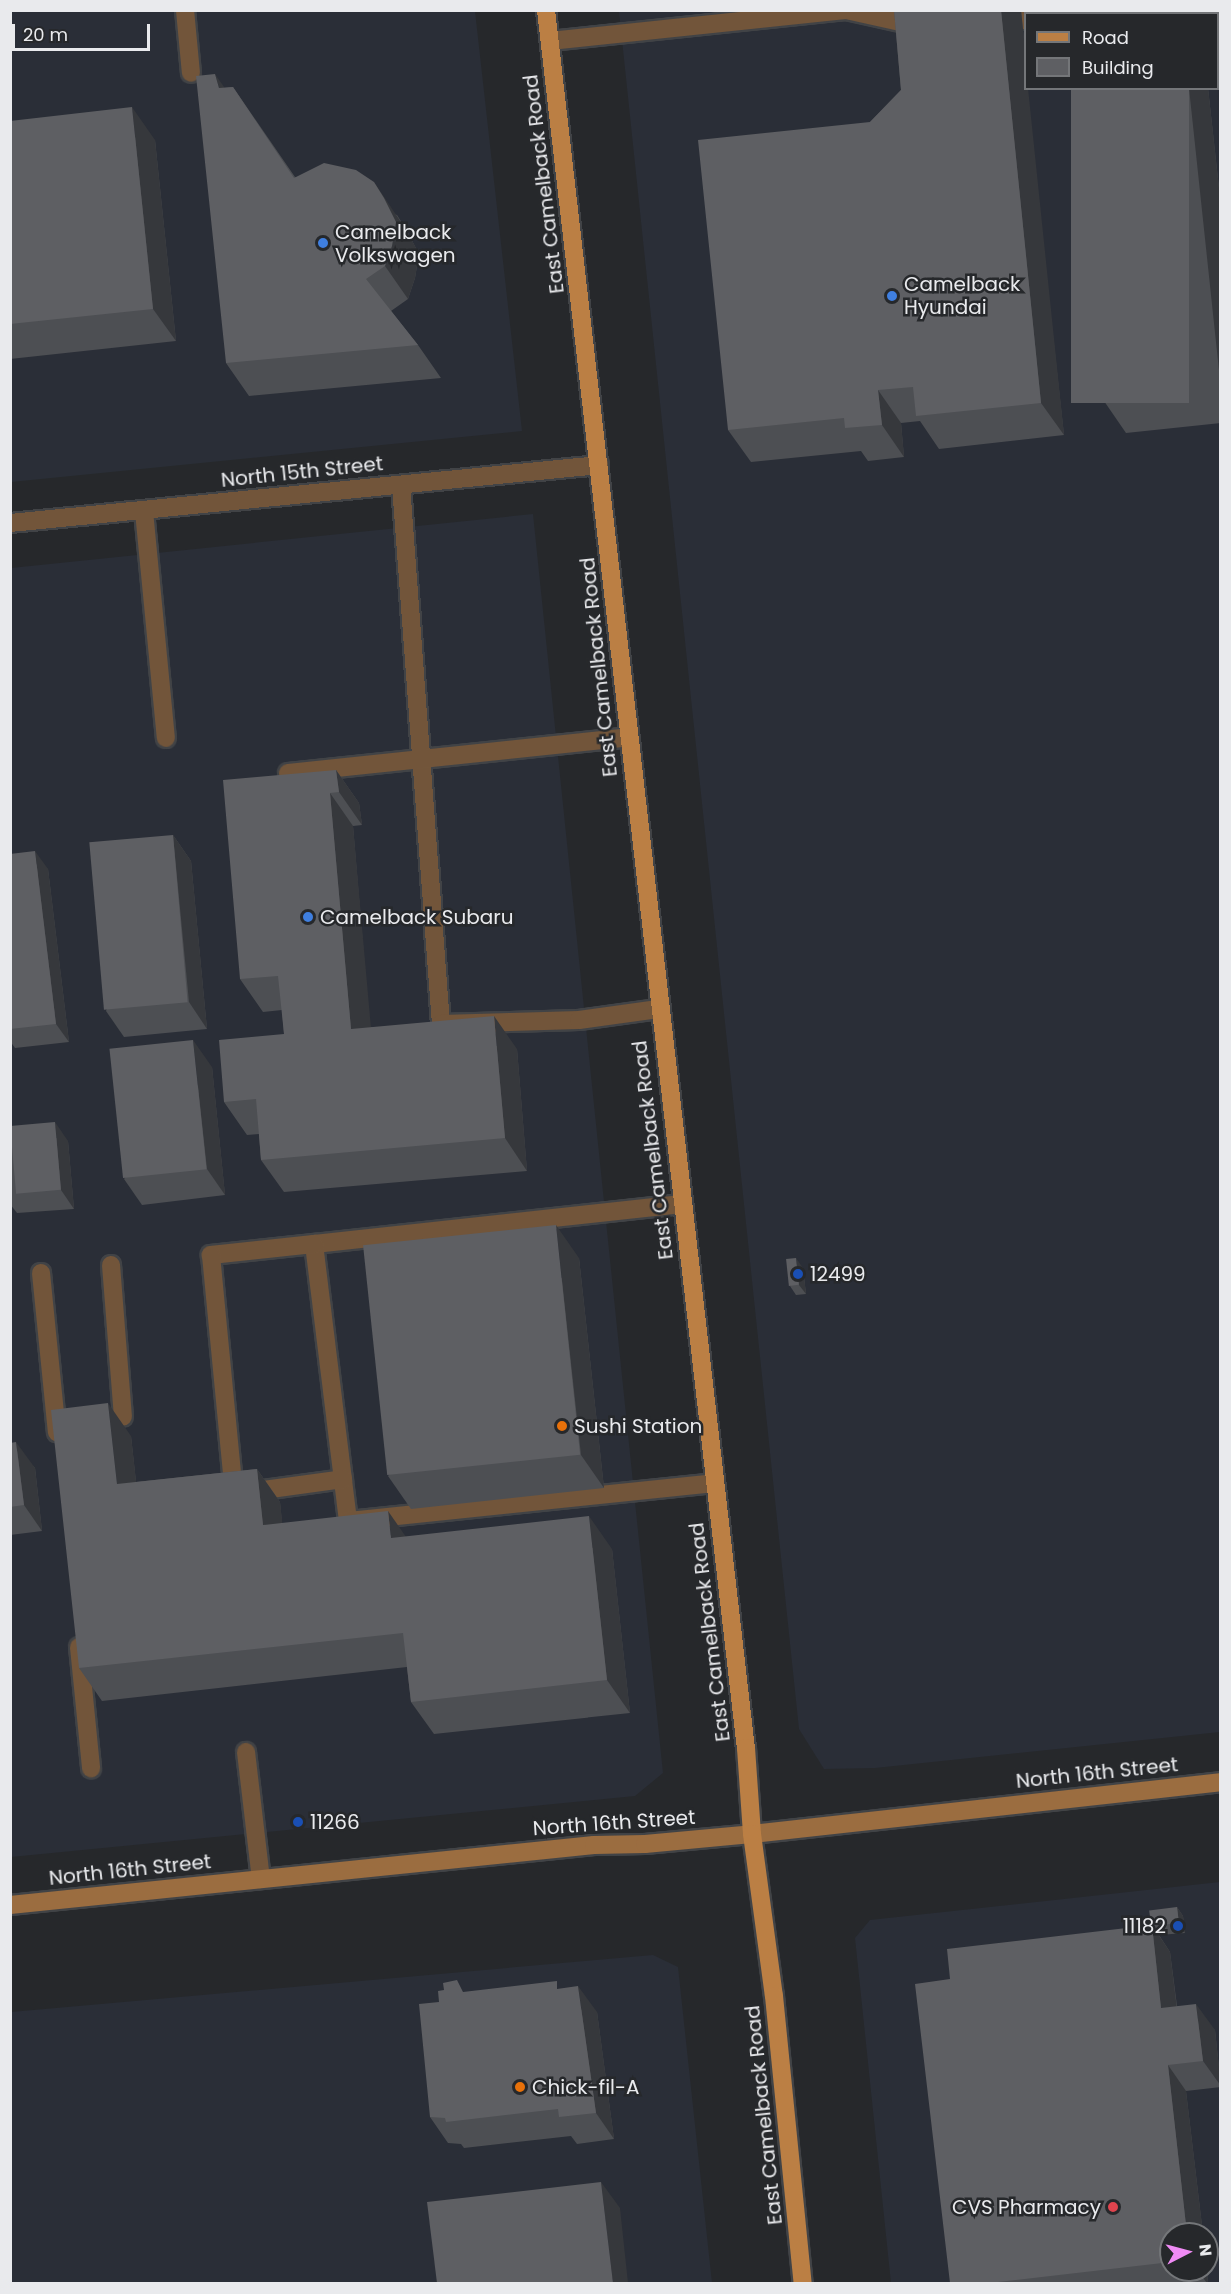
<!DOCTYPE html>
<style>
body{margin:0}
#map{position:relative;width:1231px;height:2294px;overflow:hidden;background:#26282b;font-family:Poppins,sans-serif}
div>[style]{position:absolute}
.built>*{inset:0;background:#2a2e37}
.roads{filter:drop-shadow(2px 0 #414346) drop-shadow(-2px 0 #414346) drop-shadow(0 2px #414346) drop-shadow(0 -2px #414346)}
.lane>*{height:18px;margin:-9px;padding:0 9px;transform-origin:9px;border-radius:9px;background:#72553a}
.street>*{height:18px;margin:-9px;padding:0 9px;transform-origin:9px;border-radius:9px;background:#72553a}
.secondary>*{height:18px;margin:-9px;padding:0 9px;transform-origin:9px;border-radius:9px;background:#9b6d40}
.primary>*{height:18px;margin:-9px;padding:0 9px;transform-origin:9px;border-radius:9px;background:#bb7f44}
.wall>*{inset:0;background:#4d4f53}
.shaded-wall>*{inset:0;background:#36383c}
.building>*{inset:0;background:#5e5f63;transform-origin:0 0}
.dots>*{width:16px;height:16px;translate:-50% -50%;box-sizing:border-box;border:3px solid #26282b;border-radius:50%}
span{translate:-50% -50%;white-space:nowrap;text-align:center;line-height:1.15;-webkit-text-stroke:5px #26282b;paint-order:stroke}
.street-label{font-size:20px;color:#e9eaed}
.poi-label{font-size:20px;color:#e9eaed}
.left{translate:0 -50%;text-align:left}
.right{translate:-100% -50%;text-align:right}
.frame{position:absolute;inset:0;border:12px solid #e9eaed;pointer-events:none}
.legend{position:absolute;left:1024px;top:12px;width:195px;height:78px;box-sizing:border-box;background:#26282b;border:2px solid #747679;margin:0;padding:8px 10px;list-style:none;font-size:18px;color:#e9eaed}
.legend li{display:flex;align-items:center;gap:12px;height:30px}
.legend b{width:30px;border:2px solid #747679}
.north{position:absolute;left:1159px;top:2222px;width:60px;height:60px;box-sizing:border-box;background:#26282b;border:2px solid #747679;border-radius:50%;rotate:84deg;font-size:16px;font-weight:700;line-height:24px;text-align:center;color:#e9eaed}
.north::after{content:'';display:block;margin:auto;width:21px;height:27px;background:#f08bf5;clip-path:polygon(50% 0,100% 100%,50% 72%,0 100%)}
.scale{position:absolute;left:12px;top:24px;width:138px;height:27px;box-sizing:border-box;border:3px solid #e9eaed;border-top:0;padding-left:8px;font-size:18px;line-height:21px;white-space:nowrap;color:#e9eaed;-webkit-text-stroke:4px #26282b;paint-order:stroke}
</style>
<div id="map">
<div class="built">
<i style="clip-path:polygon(11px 11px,475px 11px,522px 431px,11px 482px)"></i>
<i style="clip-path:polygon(evenodd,619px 11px,1220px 11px,1220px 1732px,875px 1768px,824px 1769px,799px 1729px,619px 11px,1026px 14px,1218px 14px,1218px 88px,1026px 88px,1026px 14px)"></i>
<i style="clip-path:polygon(533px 514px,663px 1773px,635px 1796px,11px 1857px,11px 568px)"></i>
<i style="clip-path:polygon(evenodd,1220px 1882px,1220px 2283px,891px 2283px,855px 1938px,870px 1920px,1220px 1882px,1171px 2234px,1207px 2234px,1207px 2270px,1171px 2270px,1171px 2234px)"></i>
<i style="clip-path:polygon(653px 1955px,678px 1967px,712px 2283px,11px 2284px,11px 2012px)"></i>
</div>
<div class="roads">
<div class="lane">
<i style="left:185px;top:10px;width:63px;rotate:84.6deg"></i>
<i style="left:846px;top:10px;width:60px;rotate:12.4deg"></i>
<i style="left:1072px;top:14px;width:22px;rotate:-10deg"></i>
<i style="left:1022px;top:20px;width:4px"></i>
<i style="left:550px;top:41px;width:297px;rotate:-6deg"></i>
<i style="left:401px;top:485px;width:540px;rotate:85.76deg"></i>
<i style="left:441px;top:1024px;width:138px;rotate:-1.7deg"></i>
<i style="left:579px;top:1020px;width:80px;rotate:-7.9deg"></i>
<i style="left:144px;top:511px;width:228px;rotate:84.5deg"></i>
<i style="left:288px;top:773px;width:343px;rotate:-6deg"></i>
<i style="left:682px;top:1204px;width:370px;rotate:173.8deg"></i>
<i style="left:314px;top:1244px;width:279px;rotate:83deg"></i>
<i style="left:348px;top:1521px;width:369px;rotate:-5.9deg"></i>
<i style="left:314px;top:1244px;width:104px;rotate:173.9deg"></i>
<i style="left:211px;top:1255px;width:240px;rotate:84.5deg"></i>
<i style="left:234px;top:1494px;width:110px;rotate:-7.8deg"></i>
<i style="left:111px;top:1265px;width:152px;rotate:85.5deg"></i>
<i style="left:41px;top:1273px;width:160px;rotate:84.3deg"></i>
<i style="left:79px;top:1647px;width:122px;rotate:84.3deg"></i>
<i style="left:246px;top:1752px;width:128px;rotate:83.3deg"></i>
</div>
<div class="street">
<i style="left:10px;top:523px;width:592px;rotate:-5.62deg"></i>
</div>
<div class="secondary">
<i style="left:10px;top:1905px;width:587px;rotate:-5.87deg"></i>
<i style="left:594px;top:1845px;width:51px;rotate:-1.1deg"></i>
<i style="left:645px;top:1844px;width:107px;rotate:-5.3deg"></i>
<i style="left:752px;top:1834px;width:471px;rotate:-6.3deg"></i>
</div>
<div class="primary">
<i style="left:546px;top:10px;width:1749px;rotate:83.44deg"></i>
<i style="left:746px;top:1748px;width:86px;rotate:86deg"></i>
<i style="left:752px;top:1834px;width:163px;rotate:82.3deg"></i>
<i style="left:774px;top:1996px;width:289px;rotate:84.3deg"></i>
</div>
</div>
<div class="wall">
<i style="clip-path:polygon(894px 10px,1021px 10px,1026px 59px,1026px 88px,1064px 435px,939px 449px,920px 421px,901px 423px,904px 457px,868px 461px,861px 451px,751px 462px,728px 430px,870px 122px,901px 90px)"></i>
<i style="clip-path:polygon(233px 87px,295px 177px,397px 215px,407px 231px,419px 254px,415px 278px,408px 299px,391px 311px,418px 345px,441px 378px,249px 396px,226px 363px,224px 88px)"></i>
<i style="clip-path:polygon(1071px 88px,1208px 88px,1221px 206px,1221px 423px,1126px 433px,1104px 401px)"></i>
<i style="clip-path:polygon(10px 121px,155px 140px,176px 341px,10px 359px)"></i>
<i style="clip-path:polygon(336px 770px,359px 803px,362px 825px,353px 826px,370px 1027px,517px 1049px,527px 1171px,284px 1192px,261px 1160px,259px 1134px,247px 1135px,224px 1102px,284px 1034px,282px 1010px,263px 1012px,240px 979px)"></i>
<i style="clip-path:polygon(173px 835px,191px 861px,207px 1029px,124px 1037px,106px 1011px)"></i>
<i style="clip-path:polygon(10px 854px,48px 869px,69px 1042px,15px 1048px,10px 1041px)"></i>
<i style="clip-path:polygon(212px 1067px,225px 1195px,142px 1205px,124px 1179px)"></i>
<i style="clip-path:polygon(10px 1126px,68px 1141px,74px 1209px,17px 1213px,10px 1204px)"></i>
<i style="clip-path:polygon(579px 1258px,604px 1488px,411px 1509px,388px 1476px)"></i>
<i style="clip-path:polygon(803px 1268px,806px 1294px,796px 1295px,790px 1286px)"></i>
<i style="clip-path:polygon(131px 1436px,136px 1482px,257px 1469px,280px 1502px,282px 1523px,406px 1537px,612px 1549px,630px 1713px,434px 1734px,411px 1702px,407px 1667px,102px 1701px,79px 1668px)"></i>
<i style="clip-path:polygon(10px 1443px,35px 1468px,42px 1531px,10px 1535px)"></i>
<i style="clip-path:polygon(1177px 1907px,1183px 1916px,1185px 1933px,1159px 1935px,1170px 1952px,1177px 2006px,1215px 2030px,1221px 2087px,1186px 2091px,1203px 2234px,1171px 2234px,1171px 2270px,1207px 2270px,1208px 2283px,950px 2283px,950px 1979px,1151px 1926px)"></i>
<i style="clip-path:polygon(465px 1992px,597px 2012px,614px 2139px,577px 2144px,571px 2136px,464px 2148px,461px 2144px,448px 2143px,430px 2117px,439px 2002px)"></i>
</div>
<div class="shaded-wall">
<i style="clip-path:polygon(1001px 10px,1021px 10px,1026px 59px,1026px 88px,1028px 88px,1064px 435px,1041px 403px)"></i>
<i style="clip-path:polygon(215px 74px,238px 107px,219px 88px)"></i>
<i style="clip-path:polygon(1189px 88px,1208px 88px,1221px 206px,1221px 389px)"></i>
<i style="clip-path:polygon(132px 107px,155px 140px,176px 341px,153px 309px)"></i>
<i style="clip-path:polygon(374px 182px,407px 231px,419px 254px,415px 278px,408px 299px,385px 266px)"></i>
<i style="clip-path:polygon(878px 390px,901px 423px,904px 457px,882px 425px)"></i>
<i style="clip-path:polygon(336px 770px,359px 803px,362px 825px,339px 792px)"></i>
<i style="clip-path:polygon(330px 793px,353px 826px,374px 1062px,351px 1029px)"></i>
<i style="clip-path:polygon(173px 835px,191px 861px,207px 1029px,189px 1002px)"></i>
<i style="clip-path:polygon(35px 851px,48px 869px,69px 1042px,56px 1024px)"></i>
<i style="clip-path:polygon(494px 1016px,517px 1049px,527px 1171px,505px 1138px)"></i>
<i style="clip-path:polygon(193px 1040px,212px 1067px,225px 1195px,207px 1169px)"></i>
<i style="clip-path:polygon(55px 1122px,68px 1141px,74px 1209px,61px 1190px)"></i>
<i style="clip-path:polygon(556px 1225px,579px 1258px,604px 1488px,581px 1455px)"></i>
<i style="clip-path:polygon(796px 1258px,803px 1268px,806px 1294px,799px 1285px)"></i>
<i style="clip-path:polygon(108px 1403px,131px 1436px,140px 1517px,117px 1484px)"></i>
<i style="clip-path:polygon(16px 1442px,35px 1468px,42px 1531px,24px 1505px)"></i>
<i style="clip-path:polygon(257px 1469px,280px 1502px,286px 1557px,263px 1525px)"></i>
<i style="clip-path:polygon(388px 1511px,411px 1544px,391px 1538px)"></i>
<i style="clip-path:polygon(589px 1516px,612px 1549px,630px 1713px,607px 1680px)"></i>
<i style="clip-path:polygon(1177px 1907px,1183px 1916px,1185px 1933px,1179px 1923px)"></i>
<i style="clip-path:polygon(1152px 1925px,1170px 1952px,1180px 2034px,1161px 2008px)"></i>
<i style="clip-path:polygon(578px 1986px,597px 2012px,614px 2139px,596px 2113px)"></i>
<i style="clip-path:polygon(1196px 2004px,1215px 2030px,1221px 2086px,1203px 2061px)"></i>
<i style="clip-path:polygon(1168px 2065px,1186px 2091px,1203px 2234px,1187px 2234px)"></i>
<i style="clip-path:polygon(601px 2182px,620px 2208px,628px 2283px,613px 2283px)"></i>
<i style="clip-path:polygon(1197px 2270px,1207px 2270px,1208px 2283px,1207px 2283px)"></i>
</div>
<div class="building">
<i style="clip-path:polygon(894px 10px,1001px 10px,1041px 403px,916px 416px,913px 387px,878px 390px,882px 425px,845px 428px,844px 418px,728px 430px,698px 140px,870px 122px,901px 90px)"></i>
<i style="clip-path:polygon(215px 74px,219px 88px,233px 87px,294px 178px,324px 163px,356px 170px,374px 182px,384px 198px,396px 222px,392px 246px,385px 266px,366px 279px,418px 345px,226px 363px,196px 76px)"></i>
<i style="left:1071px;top:88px;width:118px;height:315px"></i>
<i style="clip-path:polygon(132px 107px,153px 309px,10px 324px,10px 121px)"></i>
<i style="clip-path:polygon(336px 770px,339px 792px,330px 793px,351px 1029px,494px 1016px,505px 1138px,261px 1160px,256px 1099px,224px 1102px,219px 1040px,284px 1034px,278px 976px,240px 979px,223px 780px)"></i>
<i style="left:173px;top:835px;width:168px;height:84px;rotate:85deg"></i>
<i style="clip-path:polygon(35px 851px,56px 1024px,10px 1029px,10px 854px)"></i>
<i style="left:193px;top:1040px;width:130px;height:84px;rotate:84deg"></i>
<i style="left:55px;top:1122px;width:68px;height:45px;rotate:85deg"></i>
<i style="left:556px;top:1225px;width:231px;height:194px;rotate:84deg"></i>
<i style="left:796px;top:1258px;width:27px;height:10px;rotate:84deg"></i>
<i style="clip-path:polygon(108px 1403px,117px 1484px,257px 1469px,263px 1525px,388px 1511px,391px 1538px,589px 1516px,607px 1680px,411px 1702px,403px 1633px,79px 1668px,51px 1410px)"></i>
<i style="clip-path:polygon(16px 1442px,24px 1505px,10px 1507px,10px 1443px)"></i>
<i style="left:1177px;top:1907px;width:16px;height:28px;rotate:83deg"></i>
<i style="clip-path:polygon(1152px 1925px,1161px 2008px,1196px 2004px,1203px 2061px,1168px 2065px,1187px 2234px,1171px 2234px,1171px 2262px,989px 2283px,950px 2283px,915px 1984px,950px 1979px,947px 1949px)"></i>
<i style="clip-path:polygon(457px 1980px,463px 1992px,557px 1981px,557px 1989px,578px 1986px,596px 2113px,559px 2117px,558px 2109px,446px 2122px,445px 2118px,430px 2117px,419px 2004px,439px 2002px,438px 1991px,444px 1990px,443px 1983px)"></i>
<i style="clip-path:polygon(601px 2182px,613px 2283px,437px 2283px,427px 2202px)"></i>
</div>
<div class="dots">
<i style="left:323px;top:243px;background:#3f7fe0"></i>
<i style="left:892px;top:296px;background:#3f7fe0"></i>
<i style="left:308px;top:917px;background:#3f7fe0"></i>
<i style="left:798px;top:1274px;background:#1a4fb4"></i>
<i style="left:562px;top:1426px;background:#e8710a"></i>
<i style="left:298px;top:1822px;background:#1a4fb4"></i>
<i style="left:1178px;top:1926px;background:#1a4fb4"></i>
<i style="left:520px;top:2087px;background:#e8710a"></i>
<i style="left:1113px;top:2207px;background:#e0444e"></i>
</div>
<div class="street-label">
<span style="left:544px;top:184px;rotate:-97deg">East Camelback Road</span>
<span style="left:302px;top:472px;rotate:-6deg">North 15th Street</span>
<span style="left:599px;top:667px;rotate:-96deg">East Camelback Road</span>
<span style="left:653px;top:1150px;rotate:-97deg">East Camelback Road</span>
<span style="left:710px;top:1632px;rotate:-97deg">East Camelback Road</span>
<span style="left:1097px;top:1773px;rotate:-6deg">North 16th Street</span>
<span style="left:614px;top:1823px;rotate:-4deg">North 16th Street</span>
<span style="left:130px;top:1870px;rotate:-6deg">North 16th Street</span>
<span style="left:764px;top:2115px;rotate:-96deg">East Camelback Road</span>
</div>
<div class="poi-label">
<span class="left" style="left:335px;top:244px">Camelback<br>Volkswagen</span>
<span class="left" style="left:904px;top:296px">Camelback<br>Hyundai</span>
<span class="left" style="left:320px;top:917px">Camelback Subaru</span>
<span class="left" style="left:810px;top:1274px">12499</span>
<span class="left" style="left:574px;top:1426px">Sushi Station</span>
<span class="left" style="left:310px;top:1822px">11266</span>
<span class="right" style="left:1166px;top:1926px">11182</span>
<span class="left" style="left:532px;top:2087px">Chick-fil-A</span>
<span class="right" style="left:1101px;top:2207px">CVS Pharmacy</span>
</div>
<div class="frame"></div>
<ul class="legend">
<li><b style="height:8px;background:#bb7f44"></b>Road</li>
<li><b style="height:16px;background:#5e5f63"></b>Building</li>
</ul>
<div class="north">N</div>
<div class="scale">20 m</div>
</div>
